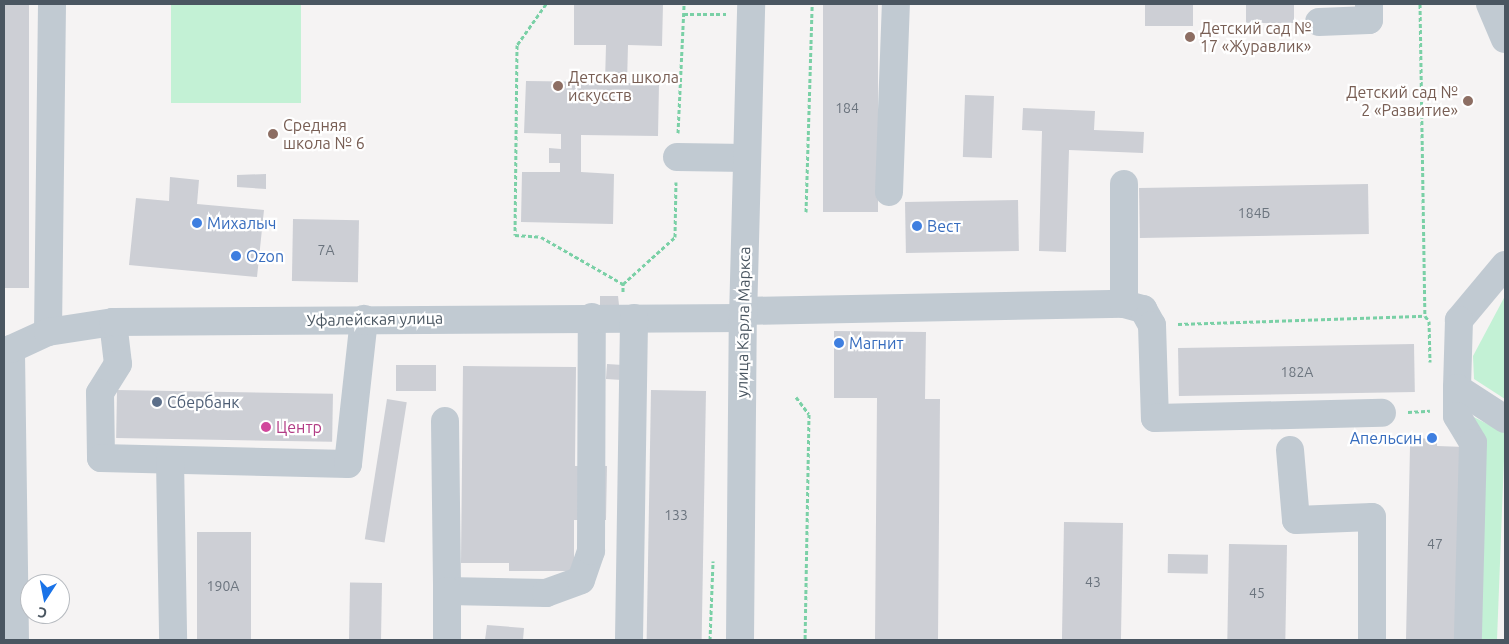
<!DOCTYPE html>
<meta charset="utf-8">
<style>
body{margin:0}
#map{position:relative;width:1509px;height:644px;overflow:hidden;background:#f5f3f3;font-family:Ubuntu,sans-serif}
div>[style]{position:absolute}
.green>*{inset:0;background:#c3f1d5;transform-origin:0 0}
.building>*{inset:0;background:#cdcfd5;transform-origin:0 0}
.path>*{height:3px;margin-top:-1.5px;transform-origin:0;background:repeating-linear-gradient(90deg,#7ad0a6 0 4px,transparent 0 6.5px)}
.minor>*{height:28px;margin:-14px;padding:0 14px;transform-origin:14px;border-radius:14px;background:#c1cad2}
.dots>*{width:14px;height:14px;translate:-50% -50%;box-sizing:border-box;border:2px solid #fff;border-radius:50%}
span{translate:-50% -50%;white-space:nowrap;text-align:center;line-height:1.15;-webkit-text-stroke:4.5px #fff;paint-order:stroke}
.number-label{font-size:14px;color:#6b747e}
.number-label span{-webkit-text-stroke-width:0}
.education-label{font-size:16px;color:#785e54}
.left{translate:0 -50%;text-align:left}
.right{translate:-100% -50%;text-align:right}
.shop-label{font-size:16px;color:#366cbe}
.street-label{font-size:16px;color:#4a5661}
.service-label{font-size:16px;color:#4e5e75}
.hotel-label{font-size:16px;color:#b23c85}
.frame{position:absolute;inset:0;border:5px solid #4a5661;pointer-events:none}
.north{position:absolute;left:20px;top:574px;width:50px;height:50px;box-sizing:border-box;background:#fff;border:1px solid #b7bbc0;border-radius:50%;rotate:191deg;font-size:14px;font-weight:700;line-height:20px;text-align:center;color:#4a5661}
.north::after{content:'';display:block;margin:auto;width:18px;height:22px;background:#1a73e8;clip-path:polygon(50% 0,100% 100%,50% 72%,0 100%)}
</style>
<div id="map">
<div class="green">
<i style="left:171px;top:4px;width:130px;height:99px"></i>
<i style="clip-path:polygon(1505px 296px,1505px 399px,1474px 379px,1473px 356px)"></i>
<i style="clip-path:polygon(1464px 412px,1505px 433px,1497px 640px,1476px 640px)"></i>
</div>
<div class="building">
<i style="left:4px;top:4px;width:25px;height:284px"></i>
<i style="clip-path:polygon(574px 4px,663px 4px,662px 46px,628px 45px,627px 83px,659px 84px,658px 136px,581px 135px,581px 172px,614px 174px,613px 224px,521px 222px,522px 172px,560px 172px,560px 163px,549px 163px,549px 148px,561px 149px,561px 134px,524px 133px,526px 81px,605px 82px,606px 45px,574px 45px)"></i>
<i style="left:823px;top:4px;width:55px;height:208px"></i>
<i style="left:1145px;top:4px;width:48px;height:22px"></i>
<i style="left:1246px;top:4px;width:48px;height:19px"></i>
<i style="left:965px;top:95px;width:29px;height:62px;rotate:2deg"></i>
<i style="clip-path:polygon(1023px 108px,1095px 111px,1094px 130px,1144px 132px,1143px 153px,1069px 150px,1066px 252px,1039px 251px,1042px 131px,1022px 130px)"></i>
<i style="clip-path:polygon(266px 174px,266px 189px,237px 187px,237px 175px)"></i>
<i style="clip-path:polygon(170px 177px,199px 180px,197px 204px,264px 210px,257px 277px,129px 265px,136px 198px,169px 201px)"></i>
<i style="left:1368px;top:184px;width:50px;height:229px;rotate:89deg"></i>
<i style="left:1018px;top:200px;width:51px;height:113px;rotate:89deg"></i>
<i style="left:293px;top:219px;width:66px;height:62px;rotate:1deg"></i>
<i style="clip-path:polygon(600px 296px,618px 296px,619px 305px,600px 306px)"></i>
<i style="clip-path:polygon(834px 331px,926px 332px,925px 399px,940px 399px,938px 640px,875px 640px,877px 398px,834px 398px)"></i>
<i style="left:1414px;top:344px;width:48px;height:236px;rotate:89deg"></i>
<i style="left:607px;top:364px;width:16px;height:15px;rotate:4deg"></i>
<i style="left:396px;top:365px;width:40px;height:26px"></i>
<i style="clip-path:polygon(463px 366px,576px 367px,575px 466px,607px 466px,606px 520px,574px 520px,574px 571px,509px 571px,509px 563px,461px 563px)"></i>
<i style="left:117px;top:390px;width:216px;height:48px;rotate:1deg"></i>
<i style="left:651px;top:390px;width:55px;height:250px;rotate:1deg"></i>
<i style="left:387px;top:399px;width:20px;height:142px;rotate:9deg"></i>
<i style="clip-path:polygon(1413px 438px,1437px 439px,1437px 446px,1465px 447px,1460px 640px,1406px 640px,1410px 446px,1413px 446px)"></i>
<i style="left:1064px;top:522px;width:59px;height:118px;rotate:1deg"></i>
<i style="left:197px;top:532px;width:54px;height:108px"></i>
<i style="left:1229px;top:544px;width:58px;height:96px;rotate:1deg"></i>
<i style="left:1168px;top:554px;width:40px;height:19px;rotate:1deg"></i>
<i style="left:382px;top:583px;width:57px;height:32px;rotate:91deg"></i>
<i style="clip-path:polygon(487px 625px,524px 628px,523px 640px,485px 640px)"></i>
</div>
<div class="path">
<i style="left:546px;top:4px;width:50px;rotate:125.3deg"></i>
<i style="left:517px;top:45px;width:190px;rotate:90.6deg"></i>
<i style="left:515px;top:235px;width:26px;rotate:4deg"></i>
<i style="left:541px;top:237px;width:95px;rotate:29.8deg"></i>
<i style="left:1420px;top:4px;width:312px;rotate:89.1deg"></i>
<i style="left:1425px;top:316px;width:6px;rotate:51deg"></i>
<i style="left:1429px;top:321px;width:41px;rotate:88.6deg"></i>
<i style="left:684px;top:14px;width:42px"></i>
<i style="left:678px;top:133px;width:129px;rotate:-87.3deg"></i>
<i style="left:806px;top:212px;width:208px;rotate:-88.3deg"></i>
<i style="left:623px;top:292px;width:8px;rotate:-90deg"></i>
<i style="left:623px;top:284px;width:70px;rotate:-42.1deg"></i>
<i style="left:675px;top:237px;width:55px;rotate:-89deg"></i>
<i style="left:1178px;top:324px;width:247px;rotate:-1.9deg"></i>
<i style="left:796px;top:397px;width:21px;rotate:53deg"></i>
<i style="left:809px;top:414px;width:226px;rotate:91deg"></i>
<i style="left:1408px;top:412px;width:22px;rotate:-3deg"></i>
<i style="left:710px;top:640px;width:79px;rotate:-87.8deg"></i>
</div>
<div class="minor">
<i style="left:1490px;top:4px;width:38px;rotate:67deg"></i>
<i style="left:1319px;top:22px;width:50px;rotate:-2.3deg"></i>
<i style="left:1369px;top:20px;width:16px;rotate:-90deg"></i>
<i style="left:677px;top:157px;width:70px;rotate:0.8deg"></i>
<i style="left:889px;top:192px;width:188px;rotate:-87.9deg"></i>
<i style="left:1505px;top:265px;width:72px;rotate:129.9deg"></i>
<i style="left:1459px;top:320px;width:68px;rotate:91.7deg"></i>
<i style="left:1457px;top:388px;width:57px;rotate:32.9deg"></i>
<i style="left:1124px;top:304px;width:20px;rotate:15deg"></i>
<i style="left:1143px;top:309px;width:18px;rotate:61deg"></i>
<i style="left:1152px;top:325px;width:93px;rotate:88.2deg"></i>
<i style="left:1155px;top:418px;width:227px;rotate:-1.3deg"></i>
<i style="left:743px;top:311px;width:381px;rotate:-1.1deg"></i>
<i style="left:1124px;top:304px;width:120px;rotate:-90deg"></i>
<i style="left:113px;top:322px;width:42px;rotate:83.2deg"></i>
<i style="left:118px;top:364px;width:34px;rotate:122deg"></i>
<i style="left:100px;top:393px;width:65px;rotate:89.1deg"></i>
<i style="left:101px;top:458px;width:247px;rotate:1.4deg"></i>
<i style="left:348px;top:464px;width:146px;rotate:-83.7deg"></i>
<i style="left:48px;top:332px;width:328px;rotate:-89.3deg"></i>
<i style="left:1457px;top:388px;width:28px;rotate:90deg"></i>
<i style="left:1457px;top:416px;width:31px;rotate:59deg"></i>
<i style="left:1473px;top:443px;width:197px;rotate:91.5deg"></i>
<i style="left:445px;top:421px;width:170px;rotate:89.3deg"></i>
<i style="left:447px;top:591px;width:99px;rotate:1.2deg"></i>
<i style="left:546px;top:593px;width:37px;rotate:-20deg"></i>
<i style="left:581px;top:580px;width:31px;rotate:-71deg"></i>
<i style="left:591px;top:551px;width:234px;rotate:-89.8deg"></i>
<i style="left:1290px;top:450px;width:70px;rotate:85.1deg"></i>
<i style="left:1296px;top:520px;width:76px;rotate:-2.3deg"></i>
<i style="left:1372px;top:517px;width:123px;rotate:90deg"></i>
<i style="left:170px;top:460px;width:180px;rotate:89deg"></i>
<i style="left:15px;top:640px;width:291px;rotate:-90.8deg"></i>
<i style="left:11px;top:349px;width:41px;rotate:-24.7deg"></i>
<i style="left:48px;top:332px;width:66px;rotate:-8.7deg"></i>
<i style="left:113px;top:322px;width:630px;rotate:-0.36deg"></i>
<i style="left:447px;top:640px;width:49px;rotate:-90deg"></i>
<i style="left:629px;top:640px;width:322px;rotate:-89.1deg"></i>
<i style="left:740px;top:640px;width:322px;rotate:-89.5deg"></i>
<i style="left:743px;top:318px;width:314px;rotate:-88.5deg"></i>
</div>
<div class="dots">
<i style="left:1190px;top:37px;background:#8d6e63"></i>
<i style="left:558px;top:86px;background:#8d6e63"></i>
<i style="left:1468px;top:101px;background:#8d6e63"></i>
<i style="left:273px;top:134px;background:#8d6e63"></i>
<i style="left:197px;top:223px;background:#3f7fe0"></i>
<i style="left:917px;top:226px;background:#3f7fe0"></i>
<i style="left:236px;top:256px;background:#3f7fe0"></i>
<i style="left:839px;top:343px;background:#3f7fe0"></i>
<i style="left:157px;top:402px;background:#5c6f8a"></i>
<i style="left:266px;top:427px;background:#d1479c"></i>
<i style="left:1432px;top:438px;background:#3f7fe0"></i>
</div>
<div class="number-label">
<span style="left:847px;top:108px">184</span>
<span style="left:1254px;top:213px">184Б</span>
<span style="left:326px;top:250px">7А</span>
<span style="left:1297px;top:372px">182А</span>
<span style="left:676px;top:515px">133</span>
<span style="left:1435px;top:544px">47</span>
<span style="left:1093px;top:582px">43</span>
<span style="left:223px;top:586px">190А</span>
<span style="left:1257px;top:593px">45</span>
</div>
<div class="education-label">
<span class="left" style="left:1200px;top:37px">Детский сад №<br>17 «Журавлик»</span>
<span class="left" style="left:568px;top:86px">Детская школа<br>искусств</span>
<span class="right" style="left:1458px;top:101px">Детский сад №<br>2 «Развитие»</span>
<span class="left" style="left:283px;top:134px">Средняя<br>школа № 6</span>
</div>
<div class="shop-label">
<span class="left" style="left:207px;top:223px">Михалыч</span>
<span class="left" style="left:927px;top:226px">Вест</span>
<span class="left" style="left:246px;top:256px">Ozon</span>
<span class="left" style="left:849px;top:343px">Магнит</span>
<span class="right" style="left:1422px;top:438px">Апельсин</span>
</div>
<div class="street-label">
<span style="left:375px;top:319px;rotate:-1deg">Уфалейская улица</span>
<span style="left:743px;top:322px;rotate:-89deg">улица Карла Маркса</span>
</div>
<div class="service-label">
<span class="left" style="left:167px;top:402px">Сбербанк</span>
</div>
<div class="hotel-label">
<span class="left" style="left:276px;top:427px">Центр</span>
</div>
<div class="frame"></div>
<div class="north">С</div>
</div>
